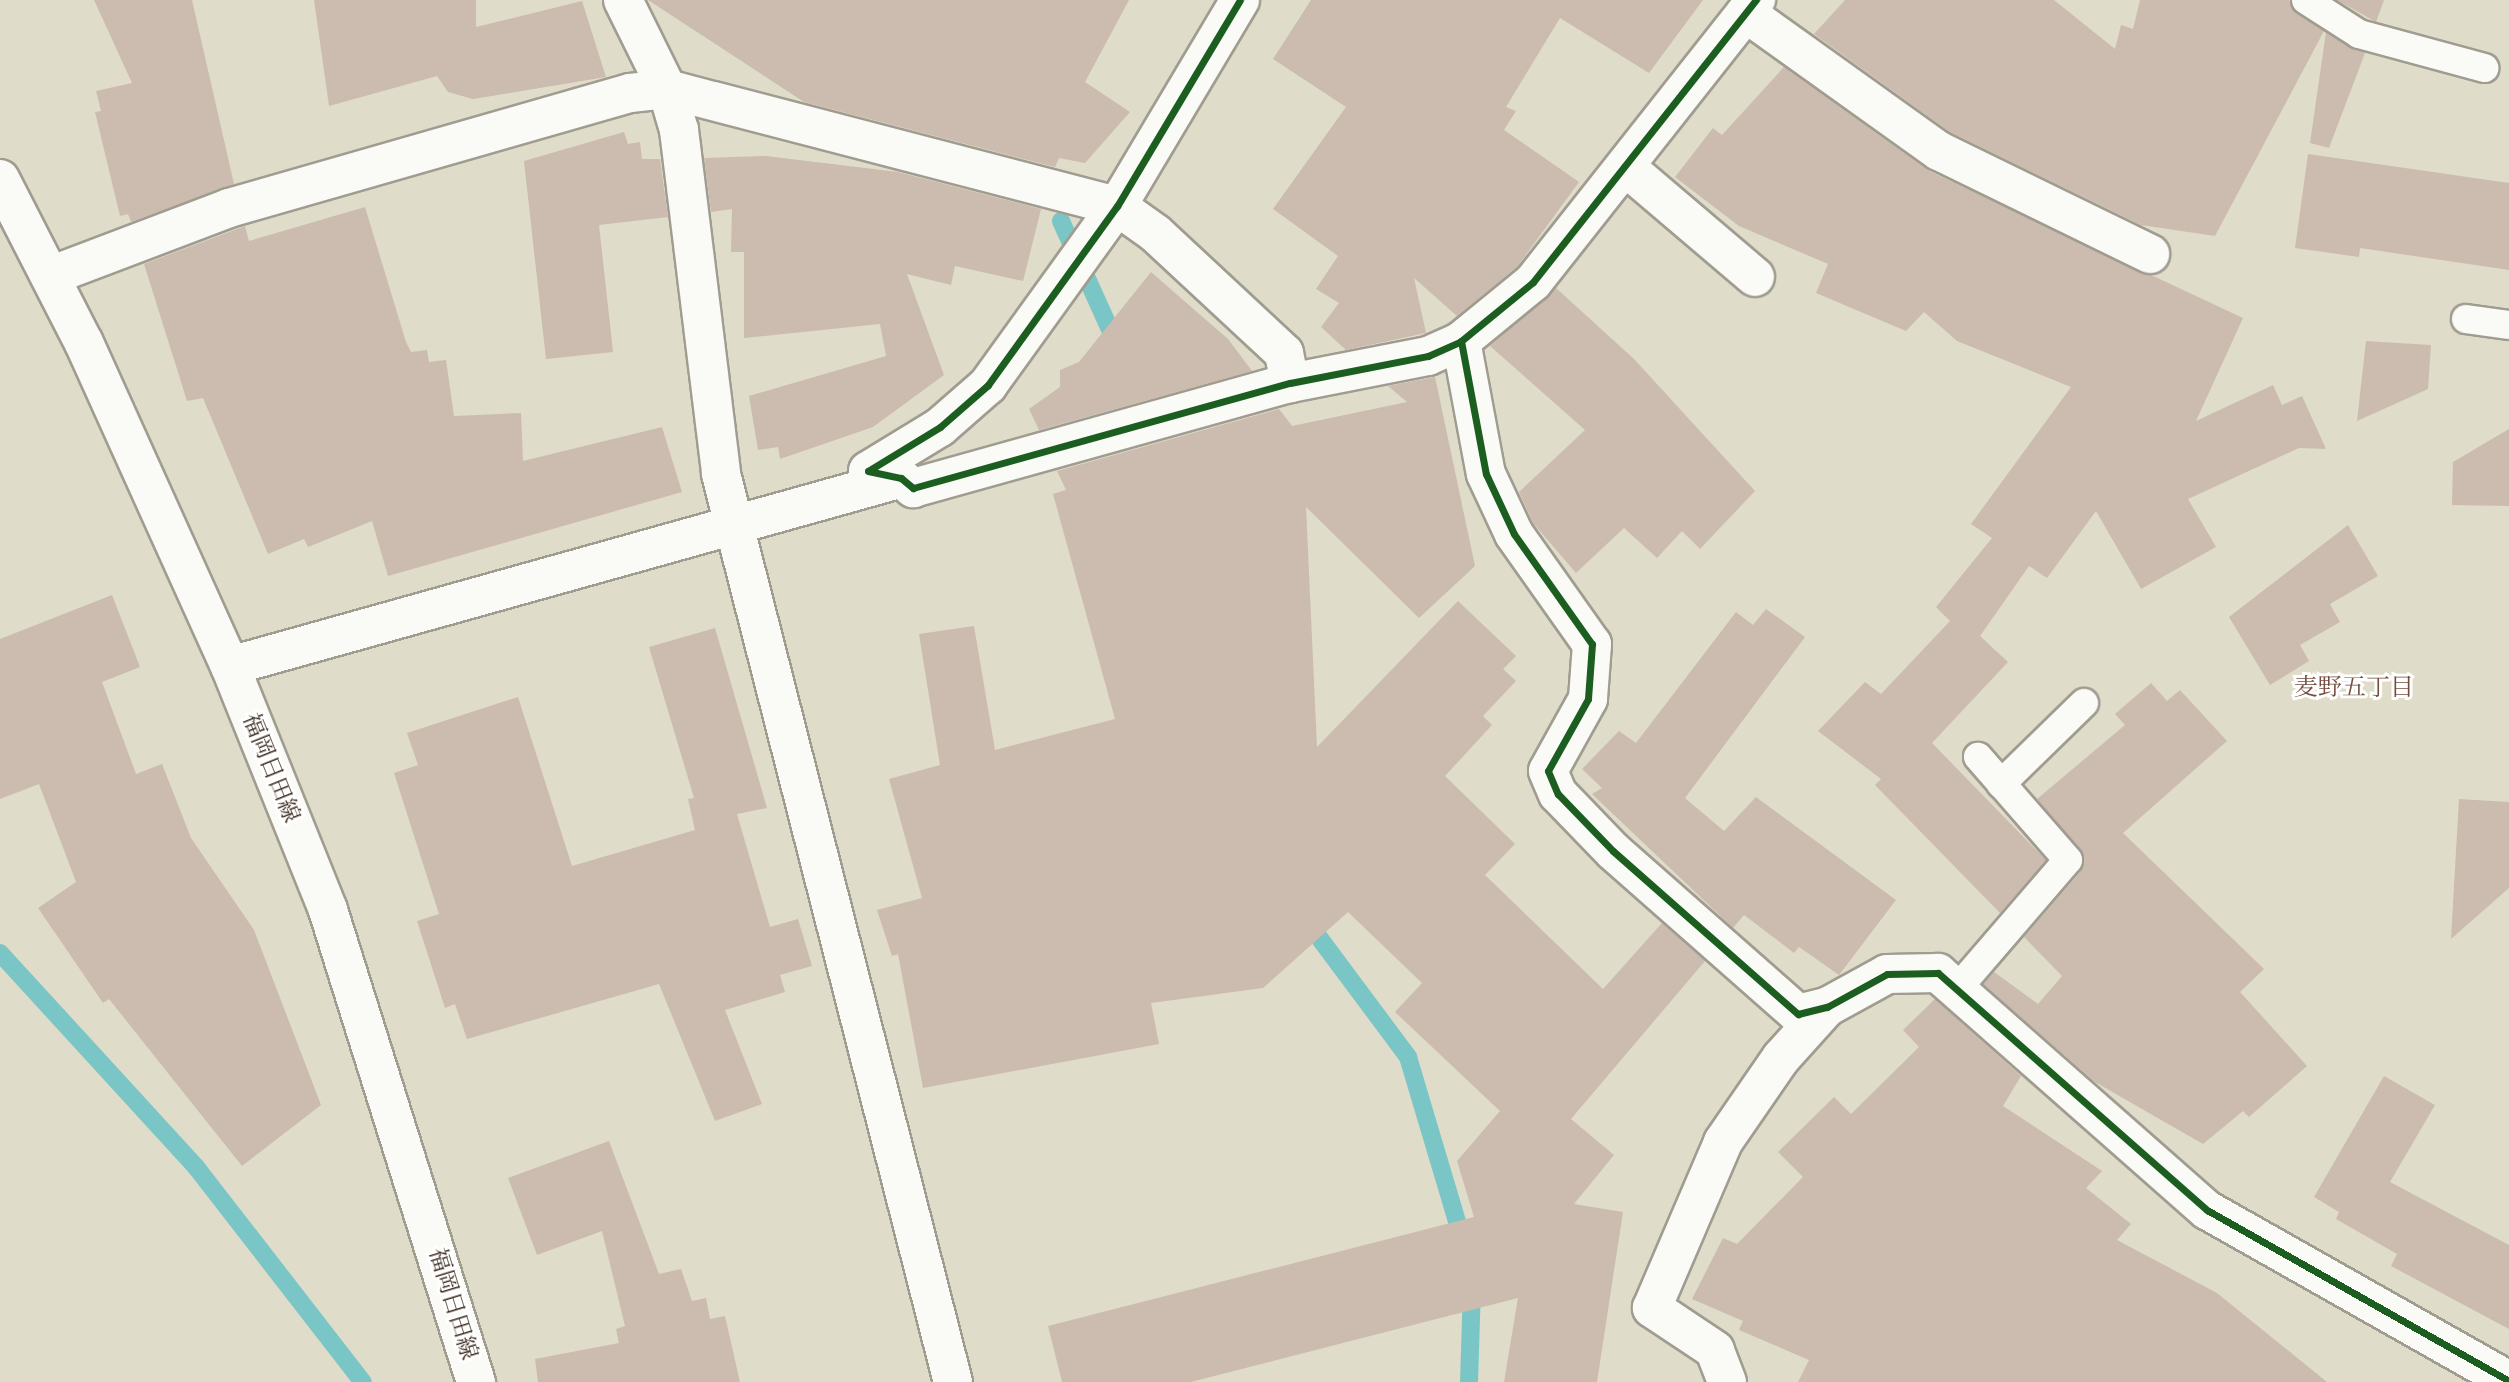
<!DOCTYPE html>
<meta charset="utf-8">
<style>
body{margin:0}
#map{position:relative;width:2509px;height:1382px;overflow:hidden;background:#dfdcc9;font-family:"Libre Bodoni","Noto Serif JP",serif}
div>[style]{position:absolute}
.stream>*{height:18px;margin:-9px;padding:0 9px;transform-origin:9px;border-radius:9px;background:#7ac6c6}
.building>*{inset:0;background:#ccbcaf}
.roads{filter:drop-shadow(2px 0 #a09c90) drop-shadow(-2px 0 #a09c90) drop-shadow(0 2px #a09c90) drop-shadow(0 -2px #a09c90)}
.service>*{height:28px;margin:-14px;padding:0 14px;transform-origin:14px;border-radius:14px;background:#fafaf7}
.minor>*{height:38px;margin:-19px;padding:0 19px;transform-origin:19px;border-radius:19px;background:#fafaf7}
.secondary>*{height:38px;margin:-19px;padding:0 19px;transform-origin:19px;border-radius:19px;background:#fafaf7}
.cycleway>*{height:7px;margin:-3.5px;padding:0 3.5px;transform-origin:3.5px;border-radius:3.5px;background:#1b5e20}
span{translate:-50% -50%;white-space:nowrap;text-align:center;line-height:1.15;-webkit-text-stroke:6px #fff;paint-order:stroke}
.street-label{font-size:23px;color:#3b2a1e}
.neighbourhood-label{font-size:24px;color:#734d3e}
</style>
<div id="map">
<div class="stream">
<i style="left:1061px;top:221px;width:136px;rotate:65.7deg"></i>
<i style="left:1306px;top:920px;width:171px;rotate:53.3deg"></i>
<i style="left:1408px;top:1057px;width:193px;rotate:73.4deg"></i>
<i style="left:0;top:953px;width:290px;rotate:47.5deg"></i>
<i style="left:196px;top:1167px;width:272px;rotate:52.2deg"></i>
<i style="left:1469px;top:1382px;width:96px;rotate:-88.2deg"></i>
</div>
<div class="building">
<i style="clip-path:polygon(94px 0,192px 0,234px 184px,131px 222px,128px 214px,120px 216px,95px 112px,101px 111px,96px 91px,132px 83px)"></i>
<i style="clip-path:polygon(314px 0,476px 0,476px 27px,582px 1px,606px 77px,473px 99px,448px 92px,437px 76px,329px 106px)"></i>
<i style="clip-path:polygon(648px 0,1129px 0,1085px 82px,1130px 112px,1085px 163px,1059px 158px,1055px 167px,804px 102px)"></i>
<i style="clip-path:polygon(1311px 0,1703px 0,1649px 73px,1560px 18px,1506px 107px,1516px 111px,1504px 130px,1579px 182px,1517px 267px,1457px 316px,1414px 278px,1426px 333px,1346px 350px,1321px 327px,1339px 303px,1316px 289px,1338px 256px,1273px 209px,1346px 107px,1273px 59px)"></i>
<i style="clip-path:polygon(1845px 0,2054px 0,2115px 49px,2121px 25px,2133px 29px,2140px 0,2289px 0,2297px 14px,2324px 31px,2215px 236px,2141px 225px,1950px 132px,1814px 34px)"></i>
<i style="clip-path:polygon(2337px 0,2384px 0,2376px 22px)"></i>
<i style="clip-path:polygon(2326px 32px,2365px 53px,2329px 148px,2310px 143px)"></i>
<i style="clip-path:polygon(1784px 67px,1929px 171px,2243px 318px,2196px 421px,2273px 385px,2282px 405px,2302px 396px,2326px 449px,2299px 448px,2188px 499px,2216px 547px,2141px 589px,2096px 511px,2047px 578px,2029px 566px,1980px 636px,2008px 662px,1932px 743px,2046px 860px,2000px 913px,1875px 785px,1881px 779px,1818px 731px,1865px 682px,1881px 694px,1950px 621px,1936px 607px,1992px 538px,1971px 524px,2071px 387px,1957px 341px,1924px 312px,1906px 331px,1816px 293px,1828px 264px,1739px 226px,1675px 177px,1713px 128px,1722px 135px)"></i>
<i style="clip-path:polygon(624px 132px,628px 144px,640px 142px,642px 159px,660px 159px,668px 217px,599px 225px,613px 352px,546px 359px,524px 161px)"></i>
<i style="clip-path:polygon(2308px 154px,2509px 183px,2509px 270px,2360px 248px,2359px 257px,2295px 248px)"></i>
<i style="clip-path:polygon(766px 156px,898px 172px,1041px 209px,1023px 281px,955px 266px,951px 285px,907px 274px,944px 375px,873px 427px,780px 459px,778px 447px,758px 450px,749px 396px,886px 356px,880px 324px,744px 338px,744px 252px,731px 252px,732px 209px,711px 212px,704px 158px)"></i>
<i style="clip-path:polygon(365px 207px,406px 342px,411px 352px,427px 350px,429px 362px,446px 360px,454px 416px,521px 413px,523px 461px,662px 427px,682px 492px,388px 576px,372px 521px,308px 547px,304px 539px,268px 554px,203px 398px,187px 401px,144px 264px,245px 226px,249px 241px)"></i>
<i style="clip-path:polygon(1151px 272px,1228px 339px,1252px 371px,1039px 430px,1029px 409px,1060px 387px,1060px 370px,1079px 362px)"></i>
<i style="clip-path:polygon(1556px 288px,1634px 359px,1755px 491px,1700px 549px,1682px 531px,1657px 558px,1624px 528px,1576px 573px,1533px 523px,1519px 492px,1585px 430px,1490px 346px)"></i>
<i style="clip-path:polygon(2366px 341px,2431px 345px,2428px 389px,2357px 421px)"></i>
<i style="clip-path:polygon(1435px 377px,1475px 566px,1419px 618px,1306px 507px,1317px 747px,1458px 601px,1516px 656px,1503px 669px,1516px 681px,1483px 716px,1492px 725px,1445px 776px,1515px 844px,1485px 875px,1603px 989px,1662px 923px,1705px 961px,1571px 1119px,1614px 1155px,1574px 1204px,1623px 1212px,1597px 1382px,1504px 1382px,1518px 1298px,1191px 1382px,1062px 1382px,1048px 1326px,1474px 1217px,1457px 1161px,1500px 1111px,1395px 1012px,1422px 983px,1348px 912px,1263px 988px,1151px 1003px,1159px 1044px,923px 1088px,898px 954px,892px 956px,877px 910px,922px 898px,889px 779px,940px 765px,919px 634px,974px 626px,995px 750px,1115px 719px,1053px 494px,1066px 490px,1057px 471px,1279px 409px,1292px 426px,1407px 402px,1388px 386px)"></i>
<i style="clip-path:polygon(2509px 429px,2509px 506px,2452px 505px,2453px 462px)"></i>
<i style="clip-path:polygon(2348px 525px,2378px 576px,2330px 604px,2340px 622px,2300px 645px,2309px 661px,2270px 685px,2229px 617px)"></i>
<i style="clip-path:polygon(112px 595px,140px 667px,102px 682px,136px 774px,162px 764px,191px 838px,254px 930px,321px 1105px,242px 1166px,109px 999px,103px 1003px,38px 908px,76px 882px,39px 784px,0 799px,0 639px)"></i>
<i style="clip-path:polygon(1766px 609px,1805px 637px,1685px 798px,1724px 831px,1756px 797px,1896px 900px,1839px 975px,1799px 947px,1794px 953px,1744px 915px,1733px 928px,1592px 794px,1602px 788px,1582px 769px,1619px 731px,1636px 743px,1736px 612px,1753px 625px)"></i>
<i style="clip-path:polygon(715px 628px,767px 808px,737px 814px,770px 927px,798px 919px,812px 966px,780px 975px,785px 992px,725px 1010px,762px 1104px,715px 1121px,659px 984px,467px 1039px,455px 1004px,445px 1008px,417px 921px,439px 914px,394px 773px,418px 765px,407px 733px,518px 697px,572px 866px,695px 830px,688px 799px,694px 798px,649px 647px)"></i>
<i style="clip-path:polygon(2151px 683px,2167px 701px,2180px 690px,2227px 741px,2123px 833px,2264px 969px,2240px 992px,2307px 1066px,2249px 1117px,2243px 1111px,2203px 1144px,2095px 1082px,1983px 984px,1994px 972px,2038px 1004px,2062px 976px,2024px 937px,2081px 871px,2084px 857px,2037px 799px,2125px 725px,2115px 714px)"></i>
<i style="clip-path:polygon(2459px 799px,2509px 802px,2509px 888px,2451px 939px)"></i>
<i style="clip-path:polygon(1935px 999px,2021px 1076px,2003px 1106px,2102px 1171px,2086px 1188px,2131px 1224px,2117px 1240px,2217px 1293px,2327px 1382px,1798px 1382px,1809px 1360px,1739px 1330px,1743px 1321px,1692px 1299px,1723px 1238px,1737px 1244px,1803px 1177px,1778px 1152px,1834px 1097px,1851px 1114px,1919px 1047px,1903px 1030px)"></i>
<i style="clip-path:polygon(2384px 1076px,2435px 1105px,2390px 1182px,2509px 1245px,2509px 1329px,2391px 1266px,2397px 1254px,2336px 1219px,2339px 1212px,2314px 1197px)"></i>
<i style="clip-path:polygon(609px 1141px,659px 1274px,681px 1269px,692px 1301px,706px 1298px,710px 1319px,725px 1316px,740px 1382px,538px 1382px,535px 1359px,619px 1343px,616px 1329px,625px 1326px,602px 1231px,537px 1255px,508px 1178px)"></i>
</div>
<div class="roads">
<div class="service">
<i style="left:2306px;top:0;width:63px;rotate:32.7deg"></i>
<i style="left:2359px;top:34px;width:130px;rotate:15.2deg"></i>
<i style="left:2466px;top:319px;width:43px;rotate:7.9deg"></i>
<i style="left:2001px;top:784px;width:116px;rotate:-44.3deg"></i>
<i style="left:1957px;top:989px;width:170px;rotate:-49.3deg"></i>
<i style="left:2068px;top:860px;width:137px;rotate:-131.1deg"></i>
</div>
<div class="minor">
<i style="left:623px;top:0;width:99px;rotate:63.7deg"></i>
<i style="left:667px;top:89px;width:43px;rotate:73.7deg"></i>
<i style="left:679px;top:130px;width:347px;rotate:83deg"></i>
<i style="left:721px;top:474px;width:937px;rotate:75.67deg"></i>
<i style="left:1240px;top:0;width:240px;rotate:120.8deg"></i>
<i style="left:1117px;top:206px;width:221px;rotate:125.8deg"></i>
<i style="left:988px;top:385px;width:64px;rotate:138.8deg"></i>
<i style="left:940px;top:427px;width:84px;rotate:148.6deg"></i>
<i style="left:868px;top:471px;width:34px;rotate:12deg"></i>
<i style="left:901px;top:478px;width:16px;rotate:40deg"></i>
<i style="left:913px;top:488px;width:391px;rotate:-15.6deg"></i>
<i style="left:1290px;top:383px;width:141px;rotate:-11.1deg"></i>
<i style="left:1428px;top:356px;width:36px;rotate:-24deg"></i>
<i style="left:1461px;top:341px;width:93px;rotate:-39.3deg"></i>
<i style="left:1533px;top:282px;width:360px;rotate:-51.7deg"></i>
<i style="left:1746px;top:13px;width:237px;rotate:35.6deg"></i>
<i style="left:1939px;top:151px;width:235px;rotate:26deg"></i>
<i style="left:1627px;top:168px;width:168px;rotate:40.4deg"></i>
<i style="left:50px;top:276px;width:191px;rotate:-20.8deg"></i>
<i style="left:229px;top:208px;width:417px;rotate:-16deg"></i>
<i style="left:630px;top:93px;width:37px;rotate:-6deg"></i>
<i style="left:667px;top:89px;width:465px;rotate:14.6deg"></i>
<i style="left:1117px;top:206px;width:47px;rotate:35.4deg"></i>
<i style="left:1155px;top:233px;width:176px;rotate:42.9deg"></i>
<i style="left:1284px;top:353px;width:31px;rotate:79deg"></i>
<i style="left:1461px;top:341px;width:135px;rotate:79.4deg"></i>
<i style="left:1486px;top:474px;width:66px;rotate:65deg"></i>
<i style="left:1514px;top:534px;width:135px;rotate:54.7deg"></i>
<i style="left:1592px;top:644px;width:55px;rotate:94.2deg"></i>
<i style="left:1588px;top:699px;width:82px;rotate:119.1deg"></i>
<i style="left:1548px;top:771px;width:25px;rotate:67deg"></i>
<i style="left:1558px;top:794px;width:79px;rotate:46deg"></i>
<i style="left:1613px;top:851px;width:247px;rotate:41.4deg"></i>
<i style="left:1798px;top:1014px;width:30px;rotate:-14deg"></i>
<i style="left:1827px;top:1007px;width:68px;rotate:-28.8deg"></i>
<i style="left:1887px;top:974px;width:51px;rotate:-1.1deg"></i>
<i style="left:1938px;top:973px;width:359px;rotate:41.4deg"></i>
<i style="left:2207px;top:1210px;width:347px;rotate:29.5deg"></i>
<i style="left:230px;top:666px;width:695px;rotate:-15.62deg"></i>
<i style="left:1727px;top:1382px;width:34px;rotate:-111deg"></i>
<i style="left:1715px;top:1350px;width:76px;rotate:-146.3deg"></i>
<i style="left:1652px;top:1308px;width:181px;rotate:-66.8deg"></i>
<i style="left:1723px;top:1142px;width:102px;rotate:-55.4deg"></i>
<i style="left:1781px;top:1058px;width:69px;rotate:-48deg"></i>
</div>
<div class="secondary">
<i style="left:0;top:179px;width:184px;rotate:62.9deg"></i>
<i style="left:84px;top:343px;width:354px;rotate:65.7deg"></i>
<i style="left:230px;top:666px;width:263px;rotate:68.1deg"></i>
<i style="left:328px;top:910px;width:495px;rotate:72.6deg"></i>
</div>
</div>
<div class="cycleway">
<i style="left:1240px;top:0;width:240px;rotate:120.8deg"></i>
<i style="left:1117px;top:206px;width:221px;rotate:125.8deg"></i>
<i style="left:988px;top:385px;width:64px;rotate:138.8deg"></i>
<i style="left:940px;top:427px;width:84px;rotate:148.6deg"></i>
<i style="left:868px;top:471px;width:34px;rotate:12deg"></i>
<i style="left:901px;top:478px;width:16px;rotate:40deg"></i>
<i style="left:913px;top:488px;width:391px;rotate:-15.6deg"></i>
<i style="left:1290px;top:383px;width:141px;rotate:-11.1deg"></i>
<i style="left:1428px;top:356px;width:36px;rotate:-24deg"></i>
<i style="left:1461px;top:341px;width:93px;rotate:-39.3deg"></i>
<i style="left:1533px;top:282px;width:360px;rotate:-51.7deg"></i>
<i style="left:1461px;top:341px;width:135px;rotate:79.4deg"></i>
<i style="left:1486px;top:474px;width:66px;rotate:65deg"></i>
<i style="left:1514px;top:534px;width:135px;rotate:54.7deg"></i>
<i style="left:1592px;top:644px;width:55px;rotate:94.2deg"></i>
<i style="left:1588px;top:699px;width:82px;rotate:119.1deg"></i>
<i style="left:1548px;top:771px;width:25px;rotate:67deg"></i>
<i style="left:1558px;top:794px;width:79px;rotate:46deg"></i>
<i style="left:1613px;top:851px;width:247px;rotate:41.4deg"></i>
<i style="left:1798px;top:1014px;width:30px;rotate:-14deg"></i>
<i style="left:1827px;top:1007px;width:68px;rotate:-28.8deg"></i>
<i style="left:1887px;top:974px;width:51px;rotate:-1.1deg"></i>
<i style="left:1938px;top:973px;width:359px;rotate:41.4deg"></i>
<i style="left:2207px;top:1210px;width:347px;rotate:29.5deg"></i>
</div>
<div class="street-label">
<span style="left:271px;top:768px;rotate:68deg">福岡日田線</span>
<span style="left:453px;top:1304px;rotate:73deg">福岡日田線</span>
</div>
<div class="neighbourhood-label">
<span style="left:2354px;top:689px">麦野五丁目</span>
</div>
</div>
